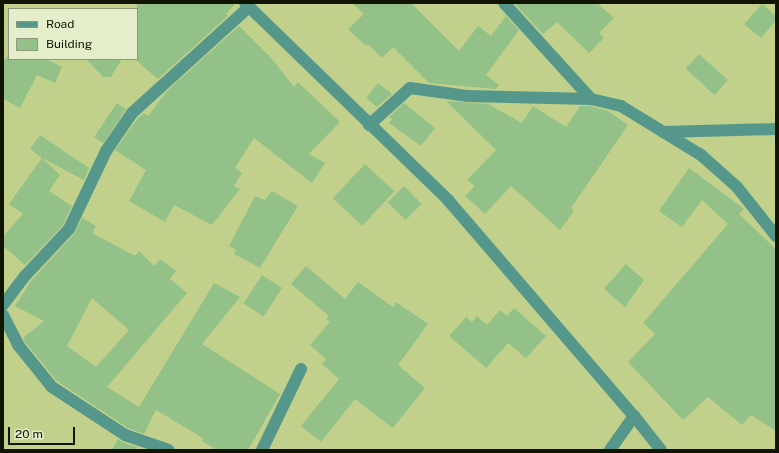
<!DOCTYPE html>
<style>
body{margin:0}
#map{position:relative;width:779px;height:453px;overflow:hidden;background:#c1d18c;font-family:"Public Sans",sans-serif}
div>[style]{position:absolute}
.building>*{inset:0;background:#93c188;transform-origin:0 0}
.street>*{height:12px;margin:-6px;padding:0 6px;transform-origin:6px;border-radius:6px;background:#55988b}
span{translate:-50% -50%;white-space:nowrap;text-align:center;line-height:1.15;-webkit-text-stroke:3px #e4eecb;paint-order:stroke}
.frame{position:absolute;inset:0;border:4px solid #101400;pointer-events:none}
.legend{position:absolute;left:8px;top:8px;width:130px;height:52px;box-sizing:border-box;background:#e4eecb;border:1px solid #8f977a;margin:0;padding:5px 7px;list-style:none;font-size:12px;color:#101400}
.legend li{display:flex;align-items:center;gap:8px;height:20px}
.legend b{width:20px;border:1px solid #8f977a}
.scale{position:absolute;left:8px;top:427px;width:67px;height:18px;box-sizing:border-box;border:2px solid #101400;border-top:0;padding-left:5px;font-size:12px;line-height:14px;white-space:nowrap;color:#101400;-webkit-text-stroke:3px #e4eecb;paint-order:stroke}
</style>
<div id="map">
<div class="building">
<i style="clip-path:polygon(137px 3px,236px 3px,226px 14px,228px 16px,158px 79px,137px 61px)"></i>
<i style="clip-path:polygon(352px 3px,411px 3px,459px 51px,478px 26px,491px 36px,506px 16px,519px 30px,486px 75px,499px 85px,496px 89px,429px 83px,393px 47px,382px 58px,368px 44px,366px 46px,348px 29px,364px 14px)"></i>
<i style="clip-path:polygon(514px 3px,597px 3px,614px 18px,599px 33px,604px 38px,589px 53px,557px 22px,543px 34px)"></i>
<i style="clip-path:polygon(762px 4px,776px 16px,776px 20px,761px 38px,744px 24px)"></i>
<i style="clip-path:polygon(239px 26px,273px 60px,294px 87px,298px 82px,340px 122px,309px 154px,325px 163px,312px 183px,254px 138px,235px 168px,242px 173px,234px 186px,240px 189px,212px 225px,174px 205px,165px 222px,129px 201px,146px 170px,115px 150px,138px 118px,144px 113px,148px 116px,168px 90px)"></i>
<i style="clip-path:polygon(9px 52px,9px 59px,46px 59px,62px 67px,55px 83px,37px 75px,20px 108px,3px 99px,3px 59px,6px 59px)"></i>
<i style="left:699px;top:54px;width:39px;height:20px;rotate:42deg"></i>
<i style="clip-path:polygon(86px 59px,122px 59px,111px 77px,103px 77px)"></i>
<i style="clip-path:polygon(378px 83px,392px 94px,377px 107px,366px 98px)"></i>
<i style="clip-path:polygon(446px 101px,488px 104px,522px 123px,533px 106px,566px 127px,580px 106px,590px 106px,608px 111px,628px 125px,571px 208px,574px 211px,560px 230px,511px 186px,485px 214px,465px 196px,475px 186px,467px 180px,496px 150px)"></i>
<i style="left:117px;top:103px;width:11px;height:41px;rotate:34deg"></i>
<i style="clip-path:polygon(404px 103px,435px 128px,421px 146px,389px 123px,392px 119px,389px 117px)"></i>
<i style="clip-path:polygon(40px 135px,89px 168px,84px 180px,42px 158px,30px 149px)"></i>
<i style="clip-path:polygon(42px 158px,60px 175px,49px 191px,72px 206px,63px 225px,25px 265px,3px 246px,3px 236px,23px 214px,9px 204px)"></i>
<i style="left:365px;top:164px;width:40px;height:47px;rotate:43deg"></i>
<i style="clip-path:polygon(689px 168px,744px 209px,739px 214px,776px 249px,776px 431px,751px 415px,742px 425px,708px 397px,683px 420px,628px 362px,655px 334px,643px 323px,728px 224px,702px 200px,682px 227px,659px 211px)"></i>
<i style="left:404px;top:186px;width:25px;height:23px;rotate:45deg"></i>
<i style="clip-path:polygon(272px 191px,298px 206px,260px 268px,234px 254px,236px 250px,229px 246px,255px 196px,265px 200px)"></i>
<i style="clip-path:polygon(evenodd,82px 218px,96px 226px,92px 233px,135px 256px,139px 251px,154px 266px,160px 259px,176px 271px,170px 279px,187px 293px,107px 387px,139px 407px,214px 283px,240px 297px,202px 344px,280px 394px,248px 450px,217px 450px,202px 441px,203px 438px,156px 410px,144px 434px,128px 428px,57px 381px,24px 341px,23px 338px,44px 321px,15px 306px,31px 281px,74px 234px,82px 218px,92px 298px,129px 330px,96px 367px,67px 346px,92px 298px)"></i>
<i style="clip-path:polygon(626px 264px,644px 280px,625px 307px,604px 289px)"></i>
<i style="clip-path:polygon(306px 266px,345px 299px,358px 282px,393px 307px,396px 302px,428px 324px,398px 365px,425px 388px,393px 428px,355px 399px,321px 442px,301px 426px,339px 379px,322px 364px,326px 359px,310px 345px,330px 322px,326px 319px,329px 316px,291px 284px)"></i>
<i style="left:262px;top:275px;width:24px;height:34px;rotate:33deg"></i>
<i style="clip-path:polygon(514px 308px,546px 336px,526px 358px,508px 343px,486px 368px,449px 336px,466px 317px,472px 322px,477px 316px,487px 325px,500px 310px,507px 316px)"></i>
<i style="clip-path:polygon(118px 439px,122px 442px,137px 447px,136px 450px,112px 450px)"></i>
</div>
<div class="street">
<i style="left:245px;top:3px;width:283px;rotate:44.1deg"></i>
<i style="left:448px;top:200px;width:285px;rotate:49.3deg"></i>
<i style="left:634px;top:416px;width:43px;rotate:51.5deg"></i>
<i style="left:504px;top:3px;width:130px;rotate:47.8deg"></i>
<i style="left:369px;top:125px;width:55px;rotate:-42.1deg"></i>
<i style="left:410px;top:88px;width:59px;rotate:7.9deg"></i>
<i style="left:468px;top:96px;width:123px;rotate:1.4deg"></i>
<i style="left:591px;top:99px;width:31px;rotate:13deg"></i>
<i style="left:621px;top:106px;width:94px;rotate:31.5deg"></i>
<i style="left:701px;top:155px;width:48px;rotate:41.6deg"></i>
<i style="left:737px;top:187px;width:63px;rotate:51.5deg"></i>
<i style="left:663px;top:132px;width:113px;rotate:-1.5deg"></i>
<i style="left:3px;top:305px;width:36px;rotate:-53deg"></i>
<i style="left:25px;top:276px;width:64px;rotate:-46.9deg"></i>
<i style="left:69px;top:229px;width:86px;rotate:-64.6deg"></i>
<i style="left:106px;top:151px;width:46px;rotate:-55.6deg"></i>
<i style="left:132px;top:113px;width:158px;rotate:-42.2deg"></i>
<i style="left:3px;top:315px;width:34px;rotate:63deg"></i>
<i style="left:18px;top:345px;width:54px;rotate:51deg"></i>
<i style="left:52px;top:387px;width:87px;rotate:33.3deg"></i>
<i style="left:125px;top:435px;width:46px;rotate:18.8deg"></i>
<i style="left:262px;top:450px;width:90px;rotate:-64.3deg"></i>
<i style="left:610px;top:450px;width:42px;rotate:-54.8deg"></i>
</div>
<div class="frame"></div>
<ul class="legend">
<li><b style="height:5px;background:#55988b"></b>Road</li>
<li><b style="height:11px;background:#93c188"></b>Building</li>
</ul>
<div class="scale">20 m</div>
</div>
